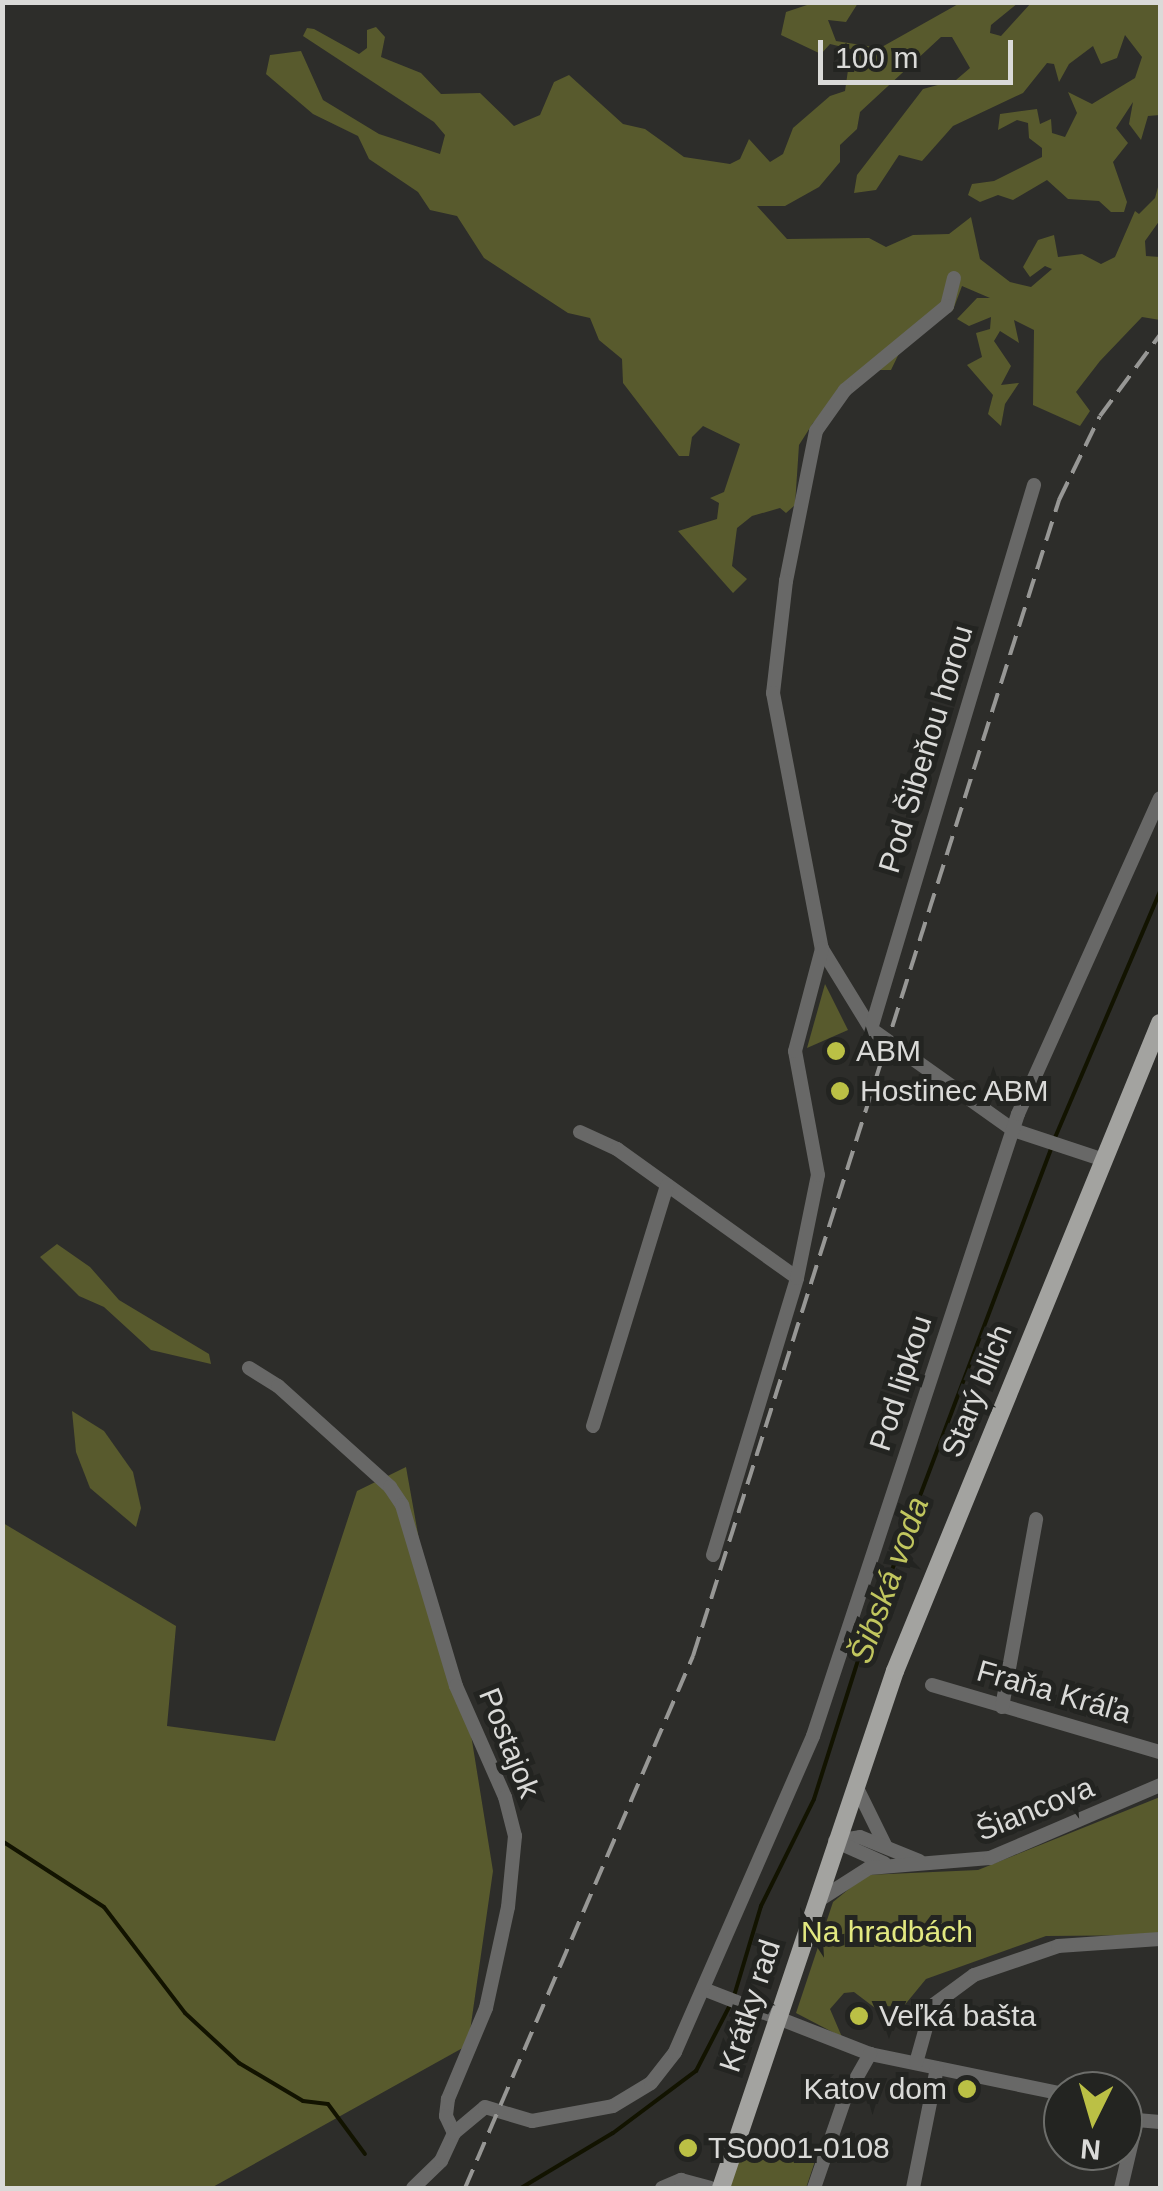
<!DOCTYPE html>
<meta charset="utf-8">
<style>
body{margin:0}
#map{position:relative;width:1163px;height:2191px;overflow:hidden;background:#2d2d2a;font-family:Helvetica,sans-serif}
div>[style]{position:absolute}
.green>*{inset:0;background:#585a2d}
.stream>*{height:4px;margin:-2px;padding:0 2px;transform-origin:2px;border-radius:2px;background:#121300}
.minor>*{height:14px;margin:-7px;padding:0 7px;transform-origin:7px;border-radius:7px;background:#686867}
.major>*{height:18px;margin:-9px;padding:0 9px;transform-origin:9px;border-radius:9px;background:#a3a3a0}
.rail>*{height:4px;margin-top:-2px;transform-origin:0;background:repeating-linear-gradient(90deg,#979795 0 20px,transparent 0 30px)}
.dots>*{width:28px;height:28px;translate:-50% -50%;box-sizing:border-box;border:5px solid #232421;border-radius:50%}
span{translate:-50% -50%;white-space:nowrap;text-align:center;line-height:1.15;-webkit-text-stroke:10px #232421;paint-order:stroke}
.street-label{font-size:30px;color:#dadad8}
.poi-label{font-size:30px;color:#dadad8}
.left{translate:0 -50%;text-align:left}
.right{translate:-100% -50%;text-align:right}
.park-label{font-size:30px;color:#e2e880}
.water-label{font-size:32px;color:#c1c65e;font-style:italic}
.frame{position:absolute;inset:0;border:5px solid #dadad8;pointer-events:none}
.north{position:absolute;left:1043px;top:2071px;width:100px;height:100px;box-sizing:border-box;background:#232421;border:2px solid #6c6d6a;border-radius:50%;rotate:185deg;font-size:28px;font-weight:700;line-height:40px;text-align:center;color:#dadad8}
.north::after{content:'';display:block;margin:auto;width:35px;height:45px;background:#bbc045;clip-path:polygon(50% 0,100% 100%,50% 72%,0 100%)}
.scale{position:absolute;left:818px;top:40px;width:195px;height:45px;box-sizing:border-box;border:5px solid #dadad8;border-top:0;padding-left:12px;font-size:30px;line-height:35px;white-space:nowrap;color:#dadad8;-webkit-text-stroke:8px #232421;paint-order:stroke}
</style>
<div id="map">
<div class="green">
<i style="clip-path:polygon(813px 3px,858px 3px,846px 22px,828px 20px,836px 41px,880px 48px,960px 3px,1018px 3px,991px 25px,990px 33px,1001px 36px,1031px 3px,1160px 3px,1160px 115px,1148px 116px,1141px 140px,1129px 124px,1133px 102px,1116px 128px,1128px 143px,1113px 162px,1127px 202px,1124px 212px,1111px 212px,1099px 201px,1068px 199px,1047px 180px,1013px 200px,998px 195px,980px 202px,968px 195px,972px 184px,994px 181px,1042px 157px,1042px 148px,1029px 138px,1028px 123px,1017px 120px,998px 130px,1000px 114px,1037px 109px,1040px 124px,1051px 119px,1052px 133px,1065px 137px,1077px 113px,1068px 92px,1092px 104px,1135px 78px,1142px 57px,1125px 35px,1117px 58px,1101px 64px,1093px 46px,1069px 64px,1059px 82px,1054px 64px,1047px 63px,1023px 93px,953px 126px,922px 161px,899px 155px,876px 190px,854px 193px,857px 175px,923px 89px,956px 80px,970px 68px,952px 37px,941px 37px,860px 112px,857px 129px,840px 145px,840px 162px,819px 187px,785px 206px,757px 206px,787px 239px,869px 238px,886px 247px,913px 235px,949px 234px,971px 217px,980px 259px,1010px 282px,1031px 287px,1052px 269px,1045px 266px,1030px 277px,1023px 267px,1038px 240px,1054px 235px,1058px 257px,1082px 254px,1101px 264px,1115px 257px,1135px 211px,1139px 214px,1155px 198px,1160px 180px,1160px 220px,1145px 241px,1146px 256px,1160px 257px,1160px 320px,1142px 317px,1100px 361px,1076px 392px,1090px 411px,1080px 426px,1033px 405px,1034px 330px,1014px 320px,1019px 343px,1000px 331px,994px 341px,1011px 366px,1001px 385px,1019px 383px,1005px 404px,1001px 426px,988px 414px,993px 395px,967px 365px,982px 357px,976px 333px,990px 329px,991px 317px,969px 326px,957px 319px,977px 298px,990px 298px,962px 286px,953px 310px,906px 339px,891px 370px,875px 370px,813px 423px,799px 445px,795px 505px,786px 513px,780px 508px,752px 516px,737px 528px,732px 566px,747px 579px,733px 593px,678px 531px,717px 519px,719px 503px,710px 498px,724px 492px,740px 444px,703px 426px,692px 437px,689px 456px,679px 456px,623px 383px,622px 359px,599px 340px,590px 318px,568px 313px,484px 258px,457px 216px,430px 210px,418px 192px,369px 159px,358px 136px,313px 114px,266px 74px,270px 55px,301px 51px,323px 100px,379px 134px,440px 154px,445px 135px,434px 122px,303px 36px,307px 28px,314px 29px,359px 54px,367px 48px,367px 30px,376px 27px,385px 37px,381px 57px,421px 73px,441px 94px,480px 93px,514px 126px,540px 115px,554px 82px,569px 75px,623px 124px,645px 129px,684px 157px,730px 164px,740px 159px,749px 139px,770px 162px,783px 154px,793px 128px,830px 96px,845px 91px,851px 49px,830px 44px,821px 54px,781px 35px,786px 12px)"></i>
<i style="clip-path:polygon(825px 984px,848px 1030px,807px 1048px)"></i>
<i style="clip-path:polygon(57px 1244px,90px 1267px,119px 1300px,209px 1354px,211px 1364px,151px 1350px,104px 1307px,79px 1296px,40px 1257px)"></i>
<i style="clip-path:polygon(72px 1411px,104px 1431px,133px 1472px,141px 1508px,136px 1527px,90px 1488px,76px 1452px)"></i>
<i style="clip-path:polygon(406px 1467px,428px 1590px,469px 1722px,493px 1871px,468px 2045px,211px 2188px,3px 2188px,3px 1523px,176px 1626px,167px 1726px,275px 1741px,357px 1491px)"></i>
<i style="clip-path:polygon(1160px 1797px,1160px 1935px,1046px 1936px,926px 1979px,903px 2007px,886px 2006px,887px 2017px,854px 1992px,844px 1993px,830px 2009px,842px 2037px,796px 2013px,833px 1902px,866px 1875px,978px 1870px)"></i>
<i style="clip-path:polygon(750px 2137px,816px 2158px,806px 2188px,721px 2188px)"></i>
</div>
<div class="stream">
<i style="left:1054px;top:1140px;width:270px;rotate:-66.9deg"></i>
<i style="left:2px;top:1841px;width:121px;rotate:32.9deg"></i>
<i style="left:104px;top:1907px;width:133px;rotate:52.6deg"></i>
<i style="left:185px;top:2013px;width:74px;rotate:42.8deg"></i>
<i style="left:239px;top:2063px;width:74px;rotate:30.7deg"></i>
<i style="left:303px;top:2101px;width:25px;rotate:7deg"></i>
<i style="left:328px;top:2104px;width:62px;rotate:53.5deg"></i>
<i style="left:734px;top:1996px;width:94px;rotate:-73.3deg"></i>
<i style="left:761px;top:1906px;width:119px;rotate:-63.6deg"></i>
<i style="left:814px;top:1799px;width:146px;rotate:-72.4deg"></i>
<i style="left:858px;top:1660px;width:546px;rotate:-69.31deg"></i>
<i style="left:521px;top:2188px;width:107px;rotate:-30.9deg"></i>
<i style="left:613px;top:2133px;width:104px;rotate:-36.8deg"></i>
<i style="left:696px;top:2071px;width:74px;rotate:-62.7deg"></i>
</div>
<div class="minor">
<i style="left:954px;top:278px;width:29px;rotate:104deg"></i>
<i style="left:947px;top:306px;width:132px;rotate:140.5deg"></i>
<i style="left:845px;top:390px;width:50px;rotate:125.3deg"></i>
<i style="left:816px;top:431px;width:153px;rotate:101.3deg"></i>
<i style="left:786px;top:581px;width:113px;rotate:96.6deg"></i>
<i style="left:773px;top:693px;width:261px;rotate:79.2deg"></i>
<i style="left:822px;top:949px;width:94px;rotate:58.5deg"></i>
<i style="left:871px;top:1029px;width:174px;rotate:35.4deg"></i>
<i style="left:1013px;top:1130px;width:93px;rotate:18.2deg"></i>
<i style="left:871px;top:1029px;width:568px;rotate:-73.32deg"></i>
<i style="left:580px;top:1132px;width:41px;rotate:24.7deg"></i>
<i style="left:617px;top:1149px;width:221px;rotate:35.6deg"></i>
<i style="left:249px;top:1368px;width:34px;rotate:32deg"></i>
<i style="left:278px;top:1386px;width:151px;rotate:42deg"></i>
<i style="left:390px;top:1487px;width:22px;rotate:56deg"></i>
<i style="left:402px;top:1505px;width:189px;rotate:73.4deg"></i>
<i style="left:456px;top:1686px;width:121px;rotate:66.2deg"></i>
<i style="left:505px;top:1797px;width:40px;rotate:75.6deg"></i>
<i style="left:515px;top:1836px;width:71px;rotate:95.6deg"></i>
<i style="left:508px;top:1907px;width:103px;rotate:102.3deg"></i>
<i style="left:486px;top:2008px;width:99px;rotate:112.7deg"></i>
<i style="left:448px;top:2099px;width:17px;rotate:97deg"></i>
<i style="left:446px;top:2116px;width:19px;rotate:65deg"></i>
<i style="left:593px;top:1426px;width:252px;rotate:-72.9deg"></i>
<i style="left:713px;top:1555px;width:289px;rotate:-73.1deg"></i>
<i style="left:797px;top:1278px;width:105px;rotate:-78.5deg"></i>
<i style="left:818px;top:1175px;width:126px;rotate:-100.5deg"></i>
<i style="left:795px;top:1051px;width:106px;rotate:-75.2deg"></i>
<i style="left:932px;top:1685px;width:238px;rotate:16.4deg"></i>
<i style="left:1002px;top:1707px;width:191px;rotate:-79.7deg"></i>
<i style="left:856px;top:1786px;width:66px;rotate:63.8deg"></i>
<i style="left:835px;top:1841px;width:25px;rotate:-9deg"></i>
<i style="left:860px;top:1837px;width:64px;rotate:22.1deg"></i>
<i style="left:835px;top:1841px;width:54px;rotate:24.2deg"></i>
<i style="left:819px;top:1900px;width:59px;rotate:-32.6deg"></i>
<i style="left:869px;top:1868px;width:121px;rotate:-4.7deg"></i>
<i style="left:990px;top:1858px;width:185px;rotate:-23.2deg"></i>
<i style="left:706px;top:1990px;width:176px;rotate:21.3deg"></i>
<i style="left:870px;top:2054px;width:197px;rotate:11.7deg"></i>
<i style="left:916px;top:2063px;width:59px;rotate:-74.3deg"></i>
<i style="left:932px;top:2006px;width:52px;rotate:-36.4deg"></i>
<i style="left:974px;top:1975px;width:89px;rotate:-19deg"></i>
<i style="left:1058px;top:1946px;width:102px;rotate:-3.9deg"></i>
<i style="left:1123px;top:2109px;width:18px;rotate:38deg"></i>
<i style="left:1137px;top:2120px;width:23px;rotate:5deg"></i>
<i style="left:413px;top:2188px;width:39px;rotate:-44deg"></i>
<i style="left:441px;top:2161px;width:31px;rotate:-65deg"></i>
<i style="left:454px;top:2133px;width:40px;rotate:-40deg"></i>
<i style="left:485px;top:2107px;width:49px;rotate:16.6deg"></i>
<i style="left:532px;top:2121px;width:82px;rotate:-10.5deg"></i>
<i style="left:613px;top:2106px;width:44px;rotate:-31.2deg"></i>
<i style="left:651px;top:2083px;width:39px;rotate:-52deg"></i>
<i style="left:675px;top:2052px;width:345px;rotate:-66.4deg"></i>
<i style="left:813px;top:1736px;width:655px;rotate:-71.76deg"></i>
<i style="left:1018px;top:1114px;width:346px;rotate:-65.8deg"></i>
<i style="left:662px;top:2188px;width:21px;rotate:-23deg"></i>
<i style="left:681px;top:2180px;width:30px;rotate:15deg"></i>
<i style="left:814px;top:2188px;width:95px;rotate:-71deg"></i>
<i style="left:845px;top:2098px;width:51px;rotate:-60.4deg"></i>
<i style="left:913px;top:2188px;width:122px;rotate:-78.7deg"></i>
<i style="left:1121px;top:2188px;width:70px;rotate:-76.8deg"></i>
</div>
<div class="major">
<i style="left:721px;top:2188px;width:545px;rotate:-71.4deg"></i>
<i style="left:895px;top:1671px;width:700px;rotate:-67.76deg"></i>
</div>
<div class="rail">
<i style="left:465px;top:2188px;width:579px;rotate:-66.8deg"></i>
<i style="left:693px;top:1656px;width:1213px;rotate:-72.43deg"></i>
<i style="left:1059px;top:500px;width:93px;rotate:-64deg"></i>
<i style="left:1100px;top:416px;width:101px;rotate:-53.5deg"></i>
</div>
<div class="dots">
<i style="left:836px;top:1051px;background:#bbc045"></i>
<i style="left:840px;top:1091px;background:#bbc045"></i>
<i style="left:859px;top:2016px;background:#bbc045"></i>
<i style="left:967px;top:2089px;background:#bbc045"></i>
<i style="left:688px;top:2148px;background:#bbc045"></i>
</div>
<div class="street-label">
<span style="left:926px;top:749px;rotate:-73deg">Pod Šibeňou horou</span>
<span style="left:901px;top:1383px;rotate:-72deg">Pod lipkou</span>
<span style="left:977px;top:1391px;rotate:-68deg">Starý blich</span>
<span style="left:1054px;top:1692px;rotate:16deg">Fraňa Kráľa</span>
<span style="left:509px;top:1743px;rotate:68deg">Postajok</span>
<span style="left:1035px;top:1809px;rotate:-22deg">Šiancova</span>
<span style="left:750px;top:2006px;rotate:-72deg">Krátky rad</span>
</div>
<div class="poi-label">
<span class="left" style="left:856px;top:1051px">ABM</span>
<span class="left" style="left:860px;top:1091px">Hostinec ABM</span>
<span class="left" style="left:879px;top:2016px">Veľká bašta</span>
<span class="right" style="left:947px;top:2089px">Katov dom</span>
<span class="left" style="left:708px;top:2148px">TS0001-0108</span>
</div>
<div class="park-label">
<span style="left:887px;top:1932px">Na hradbách</span>
</div>
<div class="water-label">
<span style="left:889px;top:1580px;rotate:-70deg">Šibská voda</span>
</div>
<div class="frame"></div>
<div class="north">N</div>
<div class="scale">100 m</div>
</div>
